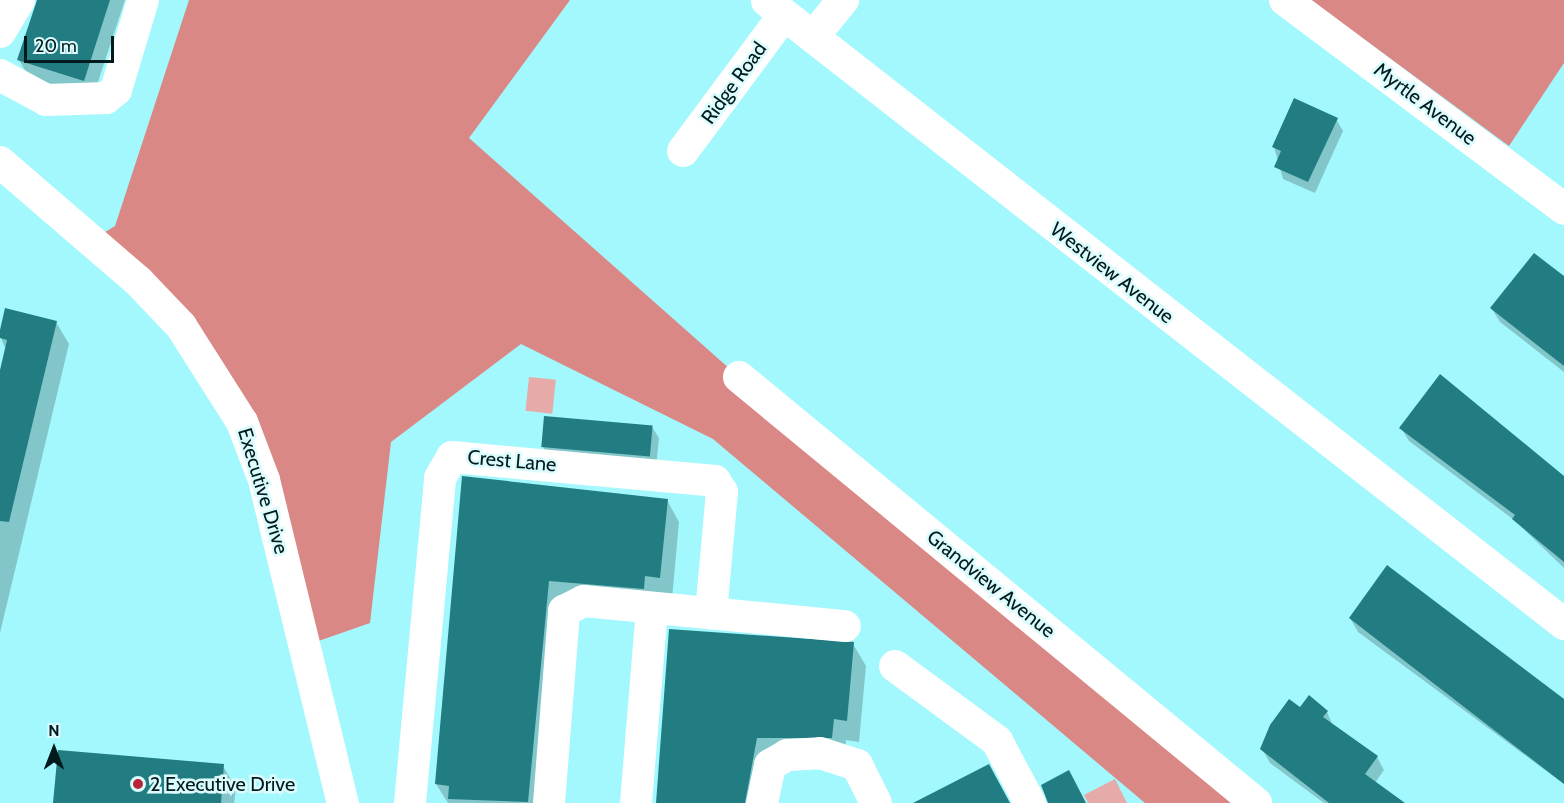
<!DOCTYPE html>
<style>
body{margin:0}
#map{position:relative;width:1564px;height:803px;overflow:hidden;background:#a3f8fd;font-family:Cabin,sans-serif}
div>[style]{position:absolute}
.green>*{inset:0;background:#e6aba9;transform-origin:0 0}
.forest>*{inset:0;background:#da8886}
.shadow>*{inset:0;background:#0003}
.building>*{inset:0;background:#227d82;transform-origin:0 0}
.minor>*{height:32px;margin:-16px;padding:0 16px;transform-origin:16px;border-radius:16px;background:#fff}
.dots>*{width:16px;height:16px;translate:-50% -50%;box-sizing:border-box;border:3px solid #dbfbfd;border-radius:50%}
span{translate:-50% -50%;white-space:nowrap;text-align:center;line-height:1.15;-webkit-text-stroke:5px #dbfbfd;paint-order:stroke}
.street-label{font-size:20px;color:#011b1d}
.poi-label{font-size:20px;color:#011b1d}
.left{translate:0 -50%;text-align:left}
.north{position:absolute;left:24px;top:719px;width:60px;height:60px;-webkit-text-stroke:4px #dbfbfd;paint-order:stroke;rotate:0deg;font-size:16px;font-weight:700;line-height:24px;text-align:center;color:#011b1d}
.north::after{content:'';display:block;margin:auto;width:21px;height:27px;background:#011b1d;clip-path:polygon(50% 0,100% 100%,50% 72%,0 100%)}
.scale{position:absolute;left:24px;top:36px;width:90px;height:27px;box-sizing:border-box;border:3px solid #011b1d;border-top:0;padding-left:8px;font-size:18px;line-height:21px;white-space:nowrap;color:#011b1d;-webkit-text-stroke:4px #dbfbfd;paint-order:stroke}
</style>
<div id="map">
<div class="green">
<i style="left:529px;top:377px;width:27px;height:34px;rotate:6deg"></i>
<i style="clip-path:polygon(1115px 779px,1127px 803px,1088px 803px,1084px 795px)"></i>
</div>
<div class="forest">
<i style="clip-path:polygon(189px 0,570px 0,469px 138px,739px 377px,1256px 803px,1145px 803px,713px 439px,521px 344px,391px 442px,370px 623px,307px 645px,242px 422px,92px 240px,115px 226px)"></i>
<i style="clip-path:polygon(1311px 0,1564px 0,1564px 63px,1509px 146px)"></i>
</div>
<div class="shadow">
<i style="clip-path:polygon(39px 0,125px 0,93px 97px,29px 77px,19px 60px)"></i>
<i style="clip-path:polygon(1336px 119px,1343px 131px,1315px 193px,1283px 179px,1274px 147px)"></i>
<i style="clip-path:polygon(1564px 279px,1564px 372px,1500px 322px,1492px 309px)"></i>
<i style="clip-path:polygon(56px 322px,69px 344px,0 633px,0 376px,6px 350px,0 336px)"></i>
<i style="clip-path:polygon(1440px 376px,1564px 478px,1564px 568px,1514px 520px,1409px 441px,1401px 428px)"></i>
<i style="clip-path:polygon(652px 427px,659px 438px,656px 468px,550px 458px,543px 447px)"></i>
<i style="clip-path:polygon(463px 478px,667px 500px,679px 522px,672px 599px,561px 602px,542px 803px,448px 803px,436px 784px)"></i>
<i style="clip-path:polygon(1350px 618px,1564px 701px,1564px 784px,1358px 632px)"></i>
<i style="clip-path:polygon(853px 644px,866px 666px,859px 742px,846px 740px,844px 759px,769px 759px,760px 803px,657px 803px)"></i>
<i style="clip-path:polygon(1300px 709px,1327px 712px,1333px 726px,1377px 757px,1384px 770px,1375px 783px,1401px 803px,1324px 803px,1270px 763px,1262px 749px)"></i>
<i style="clip-path:polygon(223px 766px,236px 788px,234px 803px,54px 803px)"></i>
</div>
<div class="building">
<i style="clip-path:polygon(37px 0,110px 0,84px 81px,17px 60px)"></i>
<i style="clip-path:polygon(1294px 98px,1338px 118px,1308px 182px,1274px 167px,1281px 151px,1272px 147px)"></i>
<i style="clip-path:polygon(1534px 253px,1564px 276px,1564px 366px,1490px 308px)"></i>
<i style="clip-path:polygon(5px 308px,57px 321px,9px 522px,0 521px,0 370px,7px 340px,0 338px,0 330px)"></i>
<i style="clip-path:polygon(1440px 374px,1564px 476px,1564px 562px,1512px 519px,1515px 515px,1399px 428px)"></i>
<i style="left:544px;top:416px;width:109px;height:31px;rotate:5deg"></i>
<i style="clip-path:polygon(462px 476px,668px 499px,660px 578px,645px 576px,644px 589px,549px 581px,528px 802px,448px 799px,449px 786px,435px 784px)"></i>
<i style="clip-path:polygon(1387px 565px,1564px 699px,1564px 784px,1349px 618px)"></i>
<i style="clip-path:polygon(669px 629px,854px 642px,847px 721px,834px 719px,832px 738px,757px 738px,745px 803px,656px 803px)"></i>
<i style="clip-path:polygon(1309px 695px,1328px 711px,1323px 717px,1378px 756px,1365px 774px,1405px 803px,1329px 803px,1260px 749px,1270px 725px,1289px 699px,1300px 707px)"></i>
<i style="clip-path:polygon(58px 750px,224px 764px,221px 803px,53px 803px)"></i>
<i style="clip-path:polygon(989px 764px,1010px 803px,913px 803px)"></i>
<i style="clip-path:polygon(1069px 770px,1086px 803px,1048px 803px,1041px 785px)"></i>
</div>
<div class="minor">
<i style="left:1285px;top:0;width:349px;rotate:36.8deg"></i>
<i style="left:767px;top:1px;width:1012px;rotate:38.01deg"></i>
<i style="left:0;top:32px;width:37px;rotate:-59deg"></i>
<i style="left:813px;top:37px;width:48px;rotate:-51deg"></i>
<i style="left:0;top:75px;width:52px;rotate:28.5deg"></i>
<i style="left:46px;top:100px;width:60px;rotate:-1.9deg"></i>
<i style="left:106px;top:98px;width:13px;rotate:-39deg"></i>
<i style="left:116px;top:90px;width:94px;rotate:-73.3deg"></i>
<i style="left:683px;top:151px;width:169px;rotate:-53.4deg"></i>
<i style="left:0;top:162px;width:184px;rotate:40.8deg"></i>
<i style="left:139px;top:282px;width:61px;rotate:46.3deg"></i>
<i style="left:181px;top:326px;width:114px;rotate:57.6deg"></i>
<i style="left:242px;top:422px;width:62px;rotate:69.2deg"></i>
<i style="left:264px;top:480px;width:333px;rotate:76.3deg"></i>
<i style="left:739px;top:377px;width:670px;rotate:39.49deg"></i>
<i style="left:895px;top:666px;width:127px;rotate:36.3deg"></i>
<i style="left:997px;top:741px;width:70px;rotate:62deg"></i>
<i style="left:410px;top:803px;width:326px;rotate:-84.7deg"></i>
<i style="left:440px;top:478px;width:24px;rotate:-60deg"></i>
<i style="left:452px;top:457px;width:264px;rotate:5.2deg"></i>
<i style="left:715px;top:481px;width:13px;rotate:58deg"></i>
<i style="left:722px;top:492px;width:122px;rotate:95.2deg"></i>
<i style="left:549px;top:803px;width:193px;rotate:-85.5deg"></i>
<i style="left:564px;top:611px;width:22px;rotate:-27deg"></i>
<i style="left:584px;top:601px;width:262px;rotate:5.5deg"></i>
<i style="left:636px;top:803px;width:195px;rotate:-85.3deg"></i>
<i style="left:762px;top:803px;width:39px;rotate:-78deg"></i>
<i style="left:770px;top:765px;width:20px;rotate:-30deg"></i>
<i style="left:787px;top:755px;width:33px;rotate:-3deg"></i>
<i style="left:820px;top:753px;width:39px;rotate:18deg"></i>
<i style="left:857px;top:765px;width:42px;rotate:63.4deg"></i>
</div>
<div class="dots">
<i style="left:138px;top:784px;background:#b72636"></i>
</div>
<div class="street-label">
<span style="left:734px;top:83px;rotate:-54deg">Ridge Road</span>
<span style="left:1425px;top:104px;rotate:37deg">Myrtle Avenue</span>
<span style="left:1112px;top:273px;rotate:38deg">Westview Avenue</span>
<span style="left:512px;top:461px;rotate:5deg">Crest Lane</span>
<span style="left:263px;top:491px;rotate:73deg">Executive Drive</span>
<span style="left:991px;top:584px;rotate:39deg">Grandview Avenue</span>
</div>
<div class="poi-label">
<span class="left" style="left:150px;top:784px">2 Executive Drive</span>
</div>
<div class="north">N</div>
<div class="scale">20 m</div>
</div>
